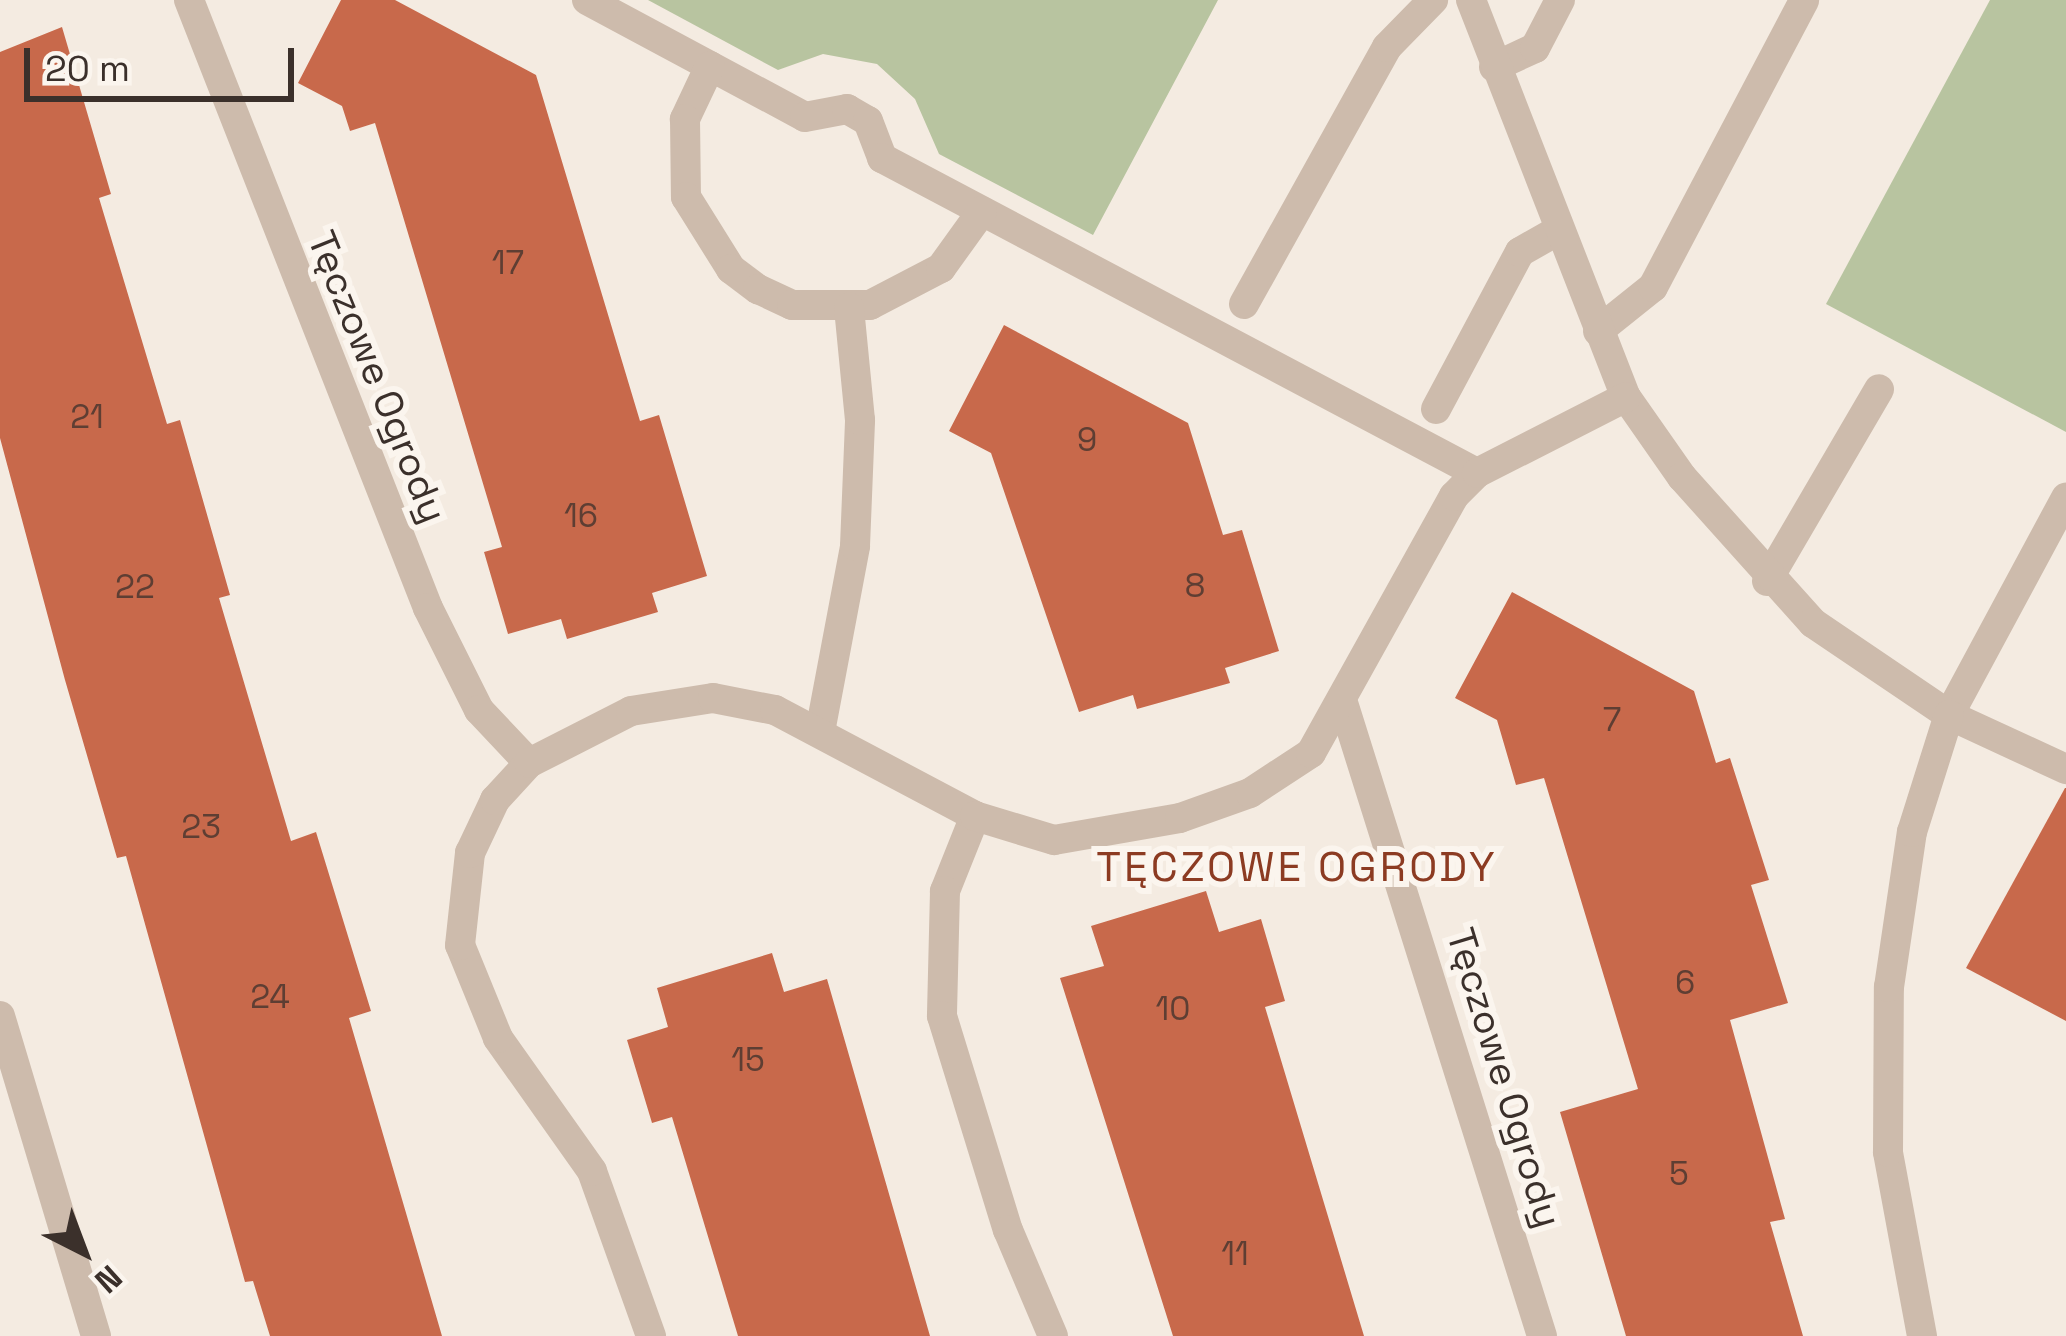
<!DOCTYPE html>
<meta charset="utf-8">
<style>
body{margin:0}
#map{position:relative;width:2066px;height:1336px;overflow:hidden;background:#f4ebe1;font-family:"Space Grotesk",sans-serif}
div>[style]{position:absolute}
.green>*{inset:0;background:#b8c4a0}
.building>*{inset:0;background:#c8694b}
.lane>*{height:30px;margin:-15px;padding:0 15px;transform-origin:15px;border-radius:15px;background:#cdbbac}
.street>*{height:30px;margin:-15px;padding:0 15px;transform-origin:15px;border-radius:15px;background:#cdbbac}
span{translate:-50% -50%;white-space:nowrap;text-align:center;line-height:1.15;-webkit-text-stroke:12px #fbf5ee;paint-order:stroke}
.number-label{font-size:33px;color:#5e3e33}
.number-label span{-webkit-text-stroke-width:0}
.street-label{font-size:39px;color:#3b302b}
.neighbourhood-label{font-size:42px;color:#8c3b22;letter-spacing:3px}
.north{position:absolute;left:24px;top:1192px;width:120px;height:120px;-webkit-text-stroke:9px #fbf5ee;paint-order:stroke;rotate:138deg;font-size:33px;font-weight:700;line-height:48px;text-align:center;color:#3b302b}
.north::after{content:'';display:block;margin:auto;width:42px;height:54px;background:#3b302b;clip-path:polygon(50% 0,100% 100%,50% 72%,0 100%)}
.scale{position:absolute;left:24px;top:48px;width:270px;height:54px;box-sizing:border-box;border:6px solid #3b302b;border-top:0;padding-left:15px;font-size:36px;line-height:42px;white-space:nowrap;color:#3b302b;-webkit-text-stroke:9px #fbf5ee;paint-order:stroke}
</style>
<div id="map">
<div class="green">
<i style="clip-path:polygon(648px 0,1218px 0,1093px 235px,939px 154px,915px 99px,877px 64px,823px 54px,778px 70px)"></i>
<i style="clip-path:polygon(1990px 0,2066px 0,2066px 432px,1826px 304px)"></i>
</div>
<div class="building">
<i style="clip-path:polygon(341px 0,395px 0,536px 75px,640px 421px,659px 415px,707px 576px,652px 593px,658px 612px,567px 639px,561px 619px,508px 634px,484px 552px,502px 547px,375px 123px,350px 131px,342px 106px,298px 83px)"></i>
<i style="clip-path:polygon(62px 27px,111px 194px,99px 198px,167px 424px,180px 420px,230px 595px,219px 598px,291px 841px,316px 832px,371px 1011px,349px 1018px,442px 1336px,270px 1336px,253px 1281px,245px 1282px,126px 856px,117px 858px,65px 680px,0 438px,0 52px)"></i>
<i style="clip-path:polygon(1004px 325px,1188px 423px,1223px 535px,1242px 530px,1279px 651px,1225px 668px,1230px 683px,1137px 709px,1133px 695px,1079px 712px,991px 453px,949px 431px)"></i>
<i style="clip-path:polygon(1512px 592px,1694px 691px,1716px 763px,1730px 758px,1769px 880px,1751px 885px,1788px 1003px,1730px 1020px,1785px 1219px,1770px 1222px,1803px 1336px,1626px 1336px,1560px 1112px,1638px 1089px,1544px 778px,1516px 785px,1497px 720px,1455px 698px)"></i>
<i style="clip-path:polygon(2065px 788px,2066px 788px,2066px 1021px,1966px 968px)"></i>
<i style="clip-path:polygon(1206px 891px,1219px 932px,1261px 919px,1285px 1001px,1265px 1007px,1364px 1336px,1173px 1336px,1060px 978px,1104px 966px,1091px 926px)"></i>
<i style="clip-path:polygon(772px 953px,784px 992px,827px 979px,930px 1336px,738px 1336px,672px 1117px,652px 1123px,627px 1040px,668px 1027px,657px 988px)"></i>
</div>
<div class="lane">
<i style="left:1494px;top:67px;width:45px;rotate:-24.9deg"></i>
<i style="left:1535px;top:48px;width:54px;rotate:-62.5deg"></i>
<i style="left:1244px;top:304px;width:294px;rotate:-60.9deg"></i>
<i style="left:1387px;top:47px;width:66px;rotate:-45.6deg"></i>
<i style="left:1598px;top:331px;width:70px;rotate:-38.7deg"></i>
<i style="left:1653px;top:287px;width:324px;rotate:-62.2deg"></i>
<i style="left:1436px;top:409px;width:178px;rotate:-61.9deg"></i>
<i style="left:1520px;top:252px;width:43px;rotate:-29.6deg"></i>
<i style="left:1767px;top:581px;width:222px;rotate:-59.7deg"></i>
<i style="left:1949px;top:715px;width:247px;rotate:-61.7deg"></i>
</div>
<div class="street">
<i style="left:189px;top:0;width:653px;rotate:68.54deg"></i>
<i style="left:428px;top:608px;width:114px;rotate:63.4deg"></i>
<i style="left:479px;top:710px;width:73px;rotate:46.7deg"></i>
<i style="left:587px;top:0;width:247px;rotate:28.2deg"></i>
<i style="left:805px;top:117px;width:43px;rotate:-10.8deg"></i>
<i style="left:847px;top:109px;width:24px;rotate:30deg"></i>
<i style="left:868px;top:121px;width:40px;rotate:69deg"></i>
<i style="left:882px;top:158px;width:673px;rotate:27.9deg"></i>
<i style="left:1471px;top:0;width:426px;rotate:68.7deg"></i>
<i style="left:1626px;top:397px;width:98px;rotate:55deg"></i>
<i style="left:1682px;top:477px;width:196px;rotate:48.1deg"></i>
<i style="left:1813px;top:623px;width:164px;rotate:34.1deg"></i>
<i style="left:1949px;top:715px;width:129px;rotate:24.8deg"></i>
<i style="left:710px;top:66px;width:59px;rotate:115.3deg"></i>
<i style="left:685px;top:119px;width:78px;rotate:89.3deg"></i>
<i style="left:686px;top:197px;width:85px;rotate:58deg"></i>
<i style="left:731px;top:269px;width:34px;rotate:37deg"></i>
<i style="left:758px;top:289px;width:38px;rotate:25deg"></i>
<i style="left:792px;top:305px;width:78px"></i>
<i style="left:870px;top:305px;width:80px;rotate:-27.5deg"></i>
<i style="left:941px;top:268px;width:70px;rotate:-54.3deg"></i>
<i style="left:1344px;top:706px;width:660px;rotate:72.55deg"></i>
<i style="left:820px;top:732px;width:189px;rotate:-79.3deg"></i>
<i style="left:855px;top:546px;width:126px;rotate:-87.7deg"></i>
<i style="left:860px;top:420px;width:113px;rotate:-95.6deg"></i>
<i style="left:975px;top:816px;width:81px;rotate:111.8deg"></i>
<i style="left:945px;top:891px;width:125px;rotate:91.4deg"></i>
<i style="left:942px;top:1016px;width:224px;rotate:72.9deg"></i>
<i style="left:1008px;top:1230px;width:115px;rotate:67deg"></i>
<i style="left:0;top:1016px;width:334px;rotate:73.3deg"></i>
<i style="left:651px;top:1336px;width:175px;rotate:-109.7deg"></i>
<i style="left:592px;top:1171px;width:163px;rotate:-125.3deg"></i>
<i style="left:498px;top:1038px;width:100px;rotate:-112.2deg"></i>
<i style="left:460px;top:945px;width:93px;rotate:-83.8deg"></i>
<i style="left:470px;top:853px;width:59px;rotate:-64.7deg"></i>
<i style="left:495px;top:800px;width:50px;rotate:-47.4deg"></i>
<i style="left:529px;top:763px;width:114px;rotate:-27deg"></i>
<i style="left:631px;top:711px;width:83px;rotate:-9deg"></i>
<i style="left:713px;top:698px;width:63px;rotate:11deg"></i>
<i style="left:775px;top:710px;width:226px;rotate:27.9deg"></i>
<i style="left:975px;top:816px;width:83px;rotate:16.9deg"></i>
<i style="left:1054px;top:840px;width:128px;rotate:-9.9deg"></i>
<i style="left:1180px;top:818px;width:74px;rotate:-19.7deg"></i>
<i style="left:1250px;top:793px;width:73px;rotate:-33.3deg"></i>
<i style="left:1311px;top:753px;width:294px;rotate:-60.9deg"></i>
<i style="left:1454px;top:496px;width:33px;rotate:-45deg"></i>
<i style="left:1477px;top:473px;width:167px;rotate:-27deg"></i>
<i style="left:1922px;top:1336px;width:187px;rotate:-100.5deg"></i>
<i style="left:1888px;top:1152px;width:165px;rotate:-89.7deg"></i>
<i style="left:1889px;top:987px;width:157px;rotate:-81.6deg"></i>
<i style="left:1912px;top:832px;width:123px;rotate:-72.5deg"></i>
</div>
<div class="number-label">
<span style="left:508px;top:264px">17</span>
<span style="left:87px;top:418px">21</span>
<span style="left:1087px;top:441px">9</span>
<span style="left:581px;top:517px">16</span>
<span style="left:1195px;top:587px">8</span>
<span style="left:135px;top:588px">22</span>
<span style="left:1612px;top:721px">7</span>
<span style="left:201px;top:828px">23</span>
<span style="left:1685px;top:984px">6</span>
<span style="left:270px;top:998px">24</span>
<span style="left:1173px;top:1010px">10</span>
<span style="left:748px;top:1061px">15</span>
<span style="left:1679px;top:1175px">5</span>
<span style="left:1235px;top:1255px">11</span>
</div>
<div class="street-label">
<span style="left:377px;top:377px;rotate:68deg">Tęczowe Ogrody</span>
<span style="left:1504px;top:1078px;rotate:73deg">Tęczowe Ogrody</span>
</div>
<div class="neighbourhood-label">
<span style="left:1297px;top:867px">TĘCZOWE OGRODY</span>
</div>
<div class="north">N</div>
<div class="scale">20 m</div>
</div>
